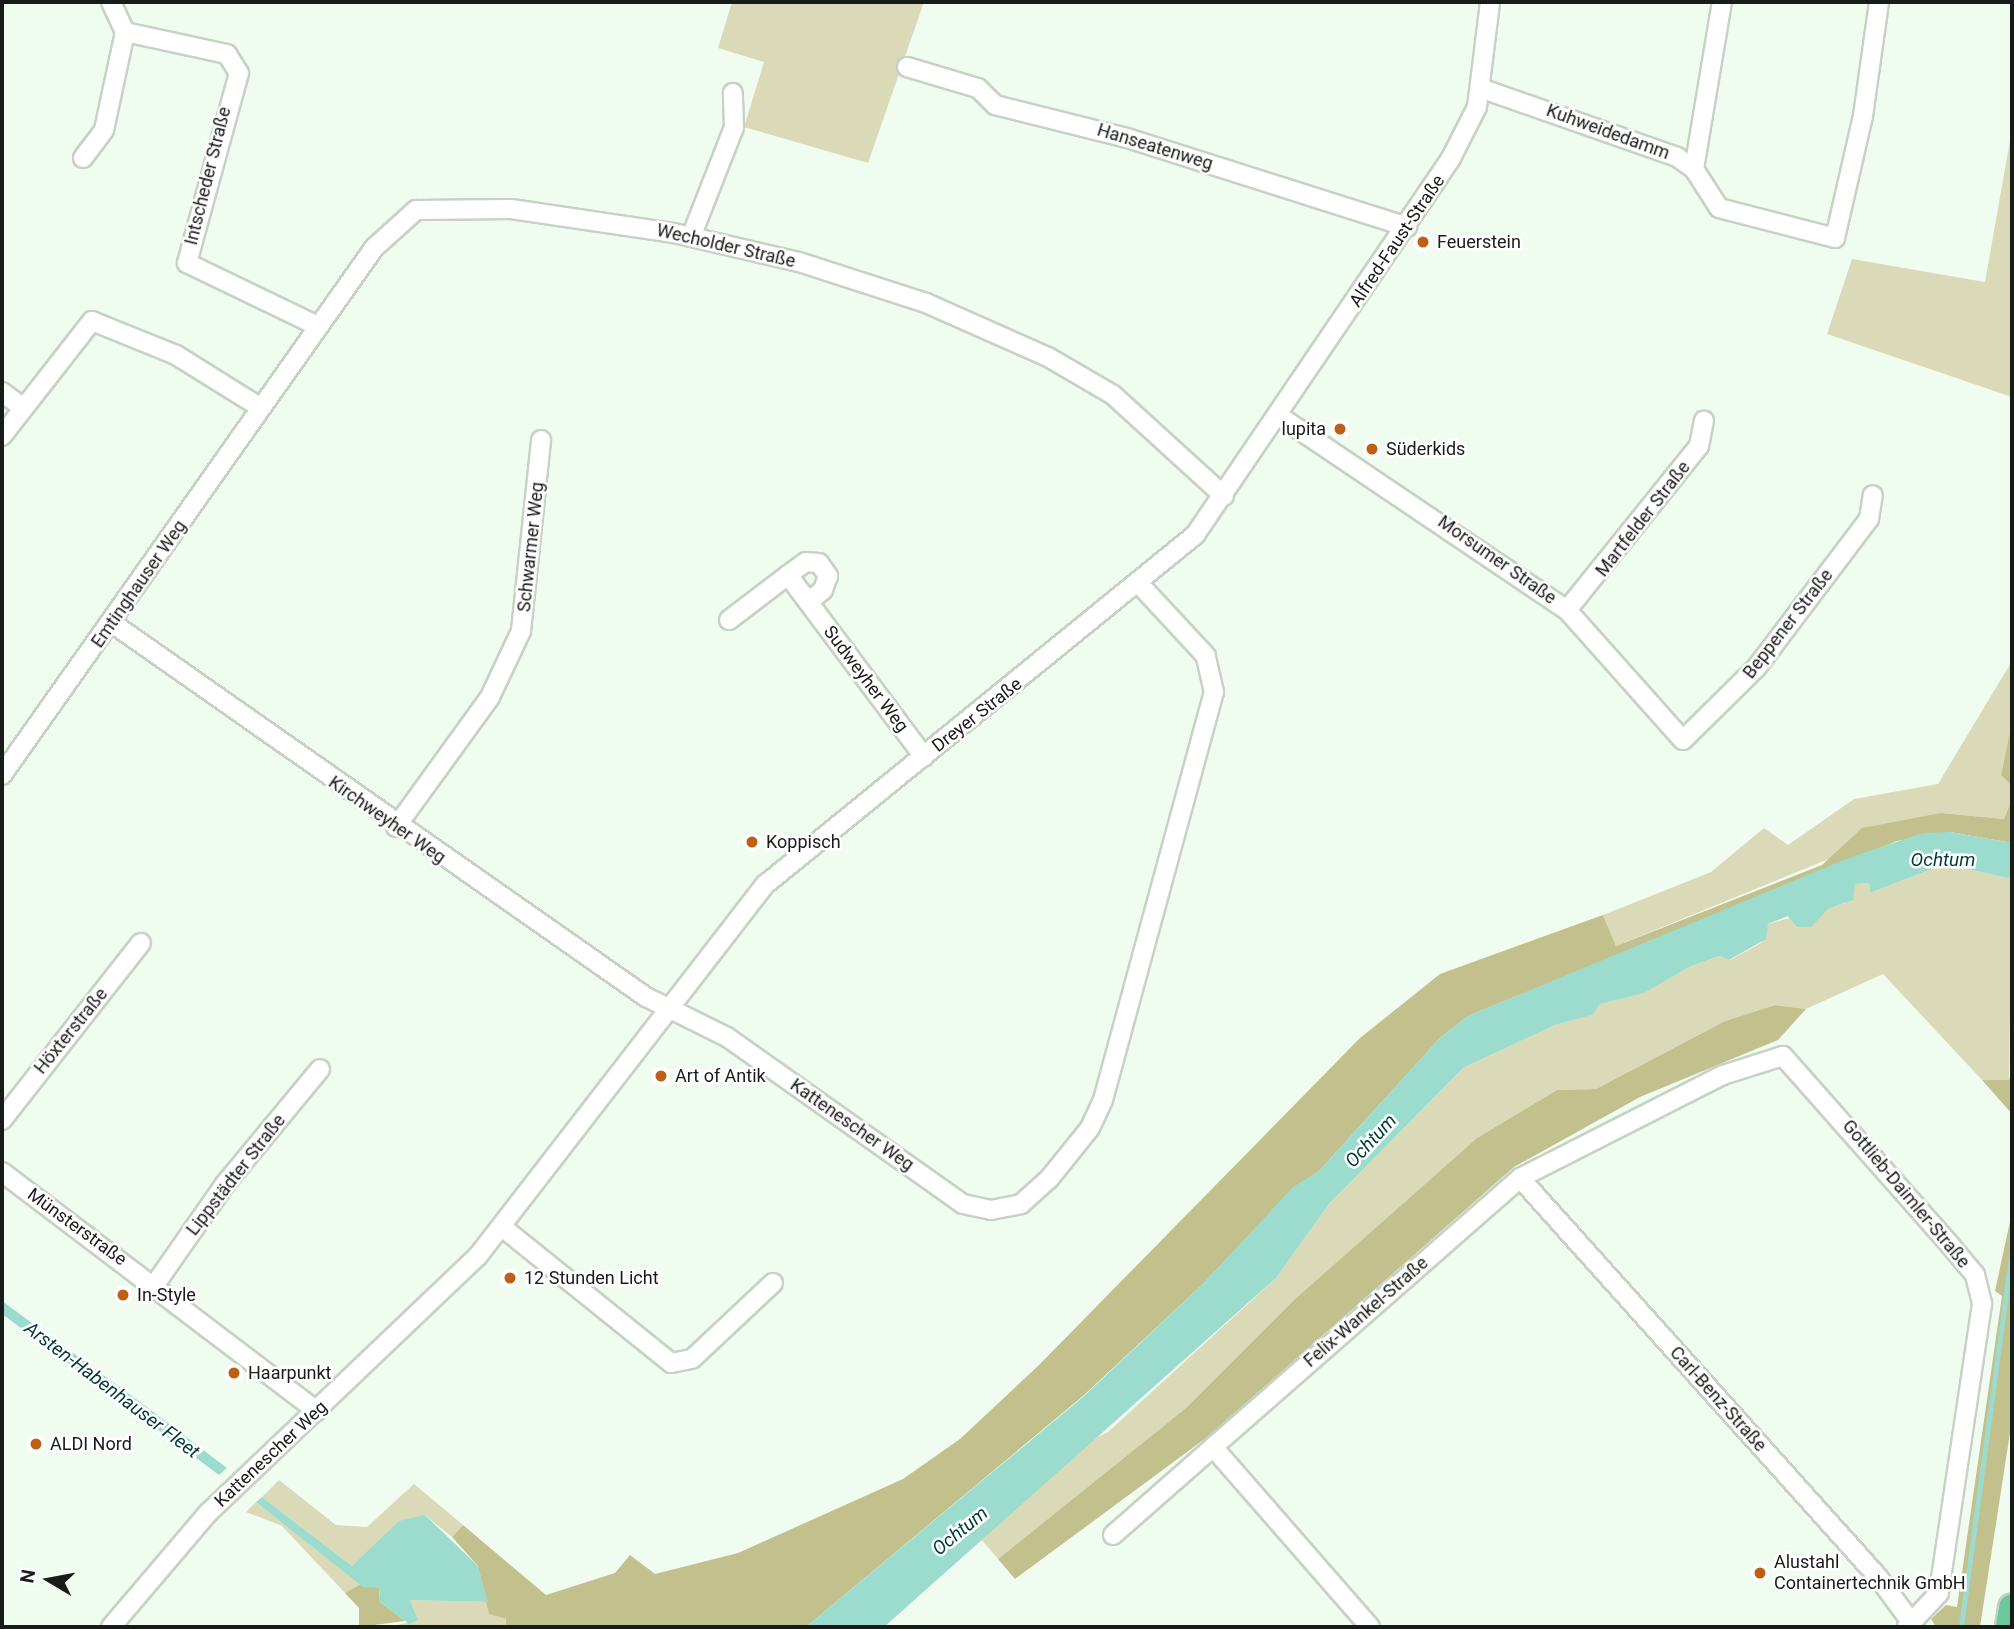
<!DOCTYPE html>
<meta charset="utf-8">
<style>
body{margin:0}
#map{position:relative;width:2014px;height:1629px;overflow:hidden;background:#f1fcf0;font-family:Roboto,sans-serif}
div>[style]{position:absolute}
.green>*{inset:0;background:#dbdab8}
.forest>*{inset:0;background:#c2c18d}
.water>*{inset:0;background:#9bdcce}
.stream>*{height:4.5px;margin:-2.25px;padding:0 2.25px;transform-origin:2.25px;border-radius:2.25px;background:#9bdcce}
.roads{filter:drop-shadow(2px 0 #c7d1c6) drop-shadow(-2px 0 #c7d1c6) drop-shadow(0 2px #c7d1c6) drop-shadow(0 -2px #c7d1c6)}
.minor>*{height:18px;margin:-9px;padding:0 9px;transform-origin:9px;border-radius:9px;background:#fff}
.highway>*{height:26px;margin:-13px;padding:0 13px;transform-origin:13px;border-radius:13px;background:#6cc89d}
.dots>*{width:19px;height:19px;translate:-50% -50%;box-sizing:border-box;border:4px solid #fff;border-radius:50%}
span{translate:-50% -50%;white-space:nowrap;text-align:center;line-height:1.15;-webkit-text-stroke:5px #fff;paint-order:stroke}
.street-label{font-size:18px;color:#181c18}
.poi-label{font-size:18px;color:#181c18}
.left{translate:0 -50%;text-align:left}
.right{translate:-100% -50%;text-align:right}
.water-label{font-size:19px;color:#003c34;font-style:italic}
.frame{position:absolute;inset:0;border:4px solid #181c18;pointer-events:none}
.north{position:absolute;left:14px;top:1545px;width:70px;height:70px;-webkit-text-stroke:5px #fff;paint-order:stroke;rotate:280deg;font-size:19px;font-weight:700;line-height:28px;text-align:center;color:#181c18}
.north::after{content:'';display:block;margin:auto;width:24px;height:32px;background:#181c18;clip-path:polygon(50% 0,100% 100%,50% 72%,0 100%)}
</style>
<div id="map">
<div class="green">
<i style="clip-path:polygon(732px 2px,924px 2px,868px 163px,744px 127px,764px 62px,718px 48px)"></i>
<i style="clip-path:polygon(2012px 129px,2012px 397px,1827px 334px,1852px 259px,1985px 282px)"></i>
<i style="clip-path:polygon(2012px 661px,2012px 722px,2001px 775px,2012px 786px,2012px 798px,2004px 819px,1941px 813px,1616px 946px,1603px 915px,1711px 872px,1764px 828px,1788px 845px,1854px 799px,1938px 784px)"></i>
<i style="clip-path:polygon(1945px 864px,2012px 879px,2009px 1080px,1982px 1080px,1883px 974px,1806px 1009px,1775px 1005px,1725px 1021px,1596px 1089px,1557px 1090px,1477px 1138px,1295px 1299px,1186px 1408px,998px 1559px,980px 1538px,1088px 1442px,1108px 1432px,1276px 1278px,1329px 1204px,1463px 1068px,1555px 1025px,1591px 1015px,1600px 1004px,1643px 993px,1691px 966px,1720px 956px,1730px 960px,1761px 943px,1768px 924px,1845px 903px,1855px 884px,1869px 883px,1870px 893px)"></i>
<i style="clip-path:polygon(279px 1480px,336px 1525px,367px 1527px,414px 1484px,463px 1525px,452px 1537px,425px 1515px,352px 1566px,262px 1497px)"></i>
<i style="clip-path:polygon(256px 1502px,342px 1568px,363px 1587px,345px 1593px,282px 1526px,246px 1512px)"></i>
<i style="clip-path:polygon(410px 1600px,488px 1602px,490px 1614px,506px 1619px,506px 1627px,389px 1627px,418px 1620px)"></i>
</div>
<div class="forest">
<i style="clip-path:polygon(2012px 722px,2012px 786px,2001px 775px)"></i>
<i style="clip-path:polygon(2012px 798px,2012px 843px,1950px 832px,1897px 841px,1468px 1016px,1440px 1038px,1318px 1172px,1293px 1188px,1203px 1284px,1083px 1396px,806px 1627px,506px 1627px,506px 1619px,489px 1614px,478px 1566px,452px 1537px,463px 1525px,546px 1595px,615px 1573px,630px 1555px,655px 1574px,738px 1553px,903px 1479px,960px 1439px,1039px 1365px,1360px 1038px,1440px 974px,1603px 915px,1616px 946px,1822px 865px,1862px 828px,1941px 813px,2004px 819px)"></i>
<i style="clip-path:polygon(1775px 1005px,1806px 1009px,1778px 1040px,1640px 1097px,1514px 1167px,1206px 1438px,1015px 1579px,998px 1559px,1186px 1408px,1295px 1299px,1477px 1138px,1557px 1090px,1596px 1089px,1725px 1021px)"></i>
<i style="clip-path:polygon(2012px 1071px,2012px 1114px,1982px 1080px,2009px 1080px)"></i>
<i style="clip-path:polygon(2012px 1212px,2012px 1420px,1980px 1627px,1936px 1627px,1931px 1619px,1946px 1605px,1957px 1607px,2002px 1296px,1995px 1291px)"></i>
<i style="clip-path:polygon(365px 1582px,379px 1588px,380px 1602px,405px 1621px,359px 1627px,359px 1608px,345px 1593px)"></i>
</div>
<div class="water">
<i style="clip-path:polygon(1950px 832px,2012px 843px,2012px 879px,1945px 864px,1870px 893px,1869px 883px,1855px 884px,1853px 900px,1829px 908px,1811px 927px,1797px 927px,1788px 916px,1768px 924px,1766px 939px,1729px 960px,1720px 956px,1691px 966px,1644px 993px,1600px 1004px,1592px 1015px,1555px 1025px,1463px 1068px,1329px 1204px,1276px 1278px,884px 1627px,806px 1627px,1083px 1397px,1203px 1284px,1293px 1187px,1318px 1172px,1440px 1038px,1468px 1016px,1846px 859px,1923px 833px)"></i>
<i style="clip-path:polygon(2px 1301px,140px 1402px,227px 1468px,219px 1475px,2px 1314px)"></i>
<i style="clip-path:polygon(262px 1497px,352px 1566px,399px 1521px,425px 1515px,478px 1566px,488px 1602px,410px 1600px,418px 1620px,409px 1624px,380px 1602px,379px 1588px,363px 1587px,256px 1502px)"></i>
</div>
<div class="stream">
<i style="left:1961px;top:1627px;width:381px;rotate:-82.3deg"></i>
</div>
<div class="roads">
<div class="minor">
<i style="left:125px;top:32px;width:104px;rotate:12.2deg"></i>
<i style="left:227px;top:54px;width:22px;rotate:58deg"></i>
<i style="left:239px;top:73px;width:197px;rotate:105.3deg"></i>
<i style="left:187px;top:263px;width:145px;rotate:25.7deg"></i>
<i style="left:907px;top:67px;width:74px;rotate:16.5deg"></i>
<i style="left:978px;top:88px;width:24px;rotate:45deg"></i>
<i style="left:995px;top:105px;width:136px;rotate:14deg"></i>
<i style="left:1127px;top:138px;width:294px;rotate:17.6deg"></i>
<i style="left:1480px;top:88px;width:209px;rotate:19.3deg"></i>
<i style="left:1677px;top:157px;width:21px;rotate:35deg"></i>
<i style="left:1694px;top:169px;width:46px;rotate:57.3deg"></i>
<i style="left:1719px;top:208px;width:120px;rotate:14.5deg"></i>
<i style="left:1835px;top:238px;width:125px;rotate:-77.1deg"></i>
<i style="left:1863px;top:116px;width:115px;rotate:-82deg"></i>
<i style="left:83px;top:158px;width:35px;rotate:-53deg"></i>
<i style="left:104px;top:130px;width:100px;rotate:-77.9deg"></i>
<i style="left:125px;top:32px;width:33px;rotate:-115deg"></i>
<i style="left:1694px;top:169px;width:169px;rotate:-80.5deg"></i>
<i style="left:691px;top:237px;width:118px;rotate:-68.6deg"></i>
<i style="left:734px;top:127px;width:34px;rotate:-92deg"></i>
<i style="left:2px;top:392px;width:25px;rotate:37deg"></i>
<i style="left:1279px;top:416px;width:347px;rotate:34deg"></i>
<i style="left:1567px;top:610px;width:174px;rotate:48.3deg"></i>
<i style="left:1683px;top:740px;width:104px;rotate:-44.6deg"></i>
<i style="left:1757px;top:667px;width:186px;rotate:-52.9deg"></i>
<i style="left:1869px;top:519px;width:24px;rotate:-81deg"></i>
<i style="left:2px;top:436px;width:146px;rotate:-52deg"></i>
<i style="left:92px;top:321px;width:91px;rotate:22deg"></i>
<i style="left:176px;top:355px;width:100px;rotate:31.9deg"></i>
<i style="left:788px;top:575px;width:22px;rotate:-36deg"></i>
<i style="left:806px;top:562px;width:13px;rotate:4deg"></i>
<i style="left:819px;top:563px;width:16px;rotate:55deg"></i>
<i style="left:828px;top:576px;width:15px;rotate:110deg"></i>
<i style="left:823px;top:590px;width:19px;rotate:141deg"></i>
<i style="left:1567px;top:610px;width:211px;rotate:-51.2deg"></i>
<i style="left:1699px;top:446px;width:26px;rotate:-79deg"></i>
<i style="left:729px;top:620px;width:74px;rotate:-37.3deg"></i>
<i style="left:788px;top:575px;width:227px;rotate:53.2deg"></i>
<i style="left:112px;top:623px;width:652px;rotate:35.01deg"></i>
<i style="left:646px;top:997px;width:90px;rotate:26.3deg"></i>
<i style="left:727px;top:1037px;width:289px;rotate:35.3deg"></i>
<i style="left:963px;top:1204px;width:29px;rotate:12deg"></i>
<i style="left:991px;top:1210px;width:31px;rotate:-11deg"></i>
<i style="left:1021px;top:1204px;width:38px;rotate:-42deg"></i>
<i style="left:1049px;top:1179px;width:65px;rotate:-51.2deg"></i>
<i style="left:1090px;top:1128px;width:31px;rotate:-65deg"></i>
<i style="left:1103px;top:1100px;width:423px;rotate:-74.8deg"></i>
<i style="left:1214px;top:692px;width:37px;rotate:-103deg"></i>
<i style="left:1206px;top:656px;width:97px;rotate:-132.9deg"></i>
<i style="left:2px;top:775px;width:645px;rotate:-54.78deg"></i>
<i style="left:374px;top:248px;width:57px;rotate:-42.1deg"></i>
<i style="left:416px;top:210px;width:95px;rotate:-0.6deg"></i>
<i style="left:511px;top:209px;width:165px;rotate:8.4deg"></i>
<i style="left:674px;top:233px;width:128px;rotate:13.1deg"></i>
<i style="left:799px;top:262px;width:133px;rotate:17.9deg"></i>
<i style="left:926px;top:303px;width:133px;rotate:23.9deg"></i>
<i style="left:1048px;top:357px;width:75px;rotate:30.3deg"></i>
<i style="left:1113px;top:395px;width:150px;rotate:42.3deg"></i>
<i style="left:396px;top:827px;width:160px;rotate:-54.1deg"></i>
<i style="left:490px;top:697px;width:73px;rotate:-64.8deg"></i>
<i style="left:521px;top:631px;width:192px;rotate:-84deg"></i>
<i style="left:2px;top:1120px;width:225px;rotate:-51.9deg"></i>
<i style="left:2px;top:1172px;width:395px;rotate:37.2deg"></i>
<i style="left:1520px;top:1178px;width:536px;rotate:48.1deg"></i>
<i style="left:1878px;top:1577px;width:56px;rotate:53.7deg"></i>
<i style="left:502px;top:1227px;width:217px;rotate:38.8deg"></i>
<i style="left:671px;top:1363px;width:21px;rotate:-11deg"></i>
<i style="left:692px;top:1359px;width:111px;rotate:-43.2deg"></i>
<i style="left:156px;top:1283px;width:121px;rotate:-55.1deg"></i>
<i style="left:225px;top:1184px;width:149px;rotate:-50.4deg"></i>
<i style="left:1213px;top:1447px;width:408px;rotate:-41.2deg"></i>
<i style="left:1520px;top:1178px;width:228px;rotate:-26.9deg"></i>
<i style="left:1723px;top:1075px;width:63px;rotate:-17.6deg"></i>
<i style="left:1783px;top:1056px;width:252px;rotate:48.5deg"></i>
<i style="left:1950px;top:1245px;width:39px;rotate:50deg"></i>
<i style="left:1975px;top:1275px;width:30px;rotate:76deg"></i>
<i style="left:1982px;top:1304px;width:292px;rotate:98.5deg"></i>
<i style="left:1939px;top:1593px;width:47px;rotate:133.3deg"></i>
<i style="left:1113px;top:1535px;width:133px;rotate:-41.3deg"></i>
<i style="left:1213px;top:1447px;width:239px;rotate:48.9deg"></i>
<i style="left:111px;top:1627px;width:150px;rotate:-49.6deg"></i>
<i style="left:208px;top:1513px;width:373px;rotate:-43.6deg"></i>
<i style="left:478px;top:1256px;width:470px;rotate:-52.3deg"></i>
<i style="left:766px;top:884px;width:553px;rotate:-39.13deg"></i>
<i style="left:1195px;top:535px;width:456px;rotate:-55.8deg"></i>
<i style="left:1451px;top:158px;width:57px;rotate:-63deg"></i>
<i style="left:1477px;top:107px;width:106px;rotate:-82.9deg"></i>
</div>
<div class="highway">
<i style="left:2009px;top:1627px;width:20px;rotate:-81deg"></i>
</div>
</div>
<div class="dots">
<i style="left:1423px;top:242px;background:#be5f16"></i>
<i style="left:1340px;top:429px;background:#be5f16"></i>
<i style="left:1372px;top:449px;background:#be5f16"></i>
<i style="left:752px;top:842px;background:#be5f16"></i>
<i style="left:661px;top:1076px;background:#be5f16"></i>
<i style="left:510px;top:1278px;background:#be5f16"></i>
<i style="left:123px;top:1295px;background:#be5f16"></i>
<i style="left:234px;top:1373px;background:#be5f16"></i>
<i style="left:36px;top:1444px;background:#be5f16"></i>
<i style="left:1760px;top:1573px;background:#be5f16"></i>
</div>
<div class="street-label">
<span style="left:1608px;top:132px;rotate:20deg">Kuhweidedamm</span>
<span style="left:1155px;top:147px;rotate:17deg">Hanseatenweg</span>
<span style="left:208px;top:176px;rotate:-76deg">Intscheder Straße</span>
<span style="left:1397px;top:241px;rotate:-56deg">Alfred-Faust-Straße</span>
<span style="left:726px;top:246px;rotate:13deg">Wecholder Straße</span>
<span style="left:1643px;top:519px;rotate:-52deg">Martfelder Straße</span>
<span style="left:531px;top:547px;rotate:-84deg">Schwarmer Weg</span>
<span style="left:1497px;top:560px;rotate:35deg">Morsumer Straße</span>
<span style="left:139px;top:584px;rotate:-55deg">Emtinghauser Weg</span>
<span style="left:1788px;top:624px;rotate:-52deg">Beppener Straße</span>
<span style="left:866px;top:679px;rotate:53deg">Sudweyher Weg</span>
<span style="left:977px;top:715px;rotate:-38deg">Dreyer Straße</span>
<span style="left:387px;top:820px;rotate:35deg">Kirchweyher Weg</span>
<span style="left:71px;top:1031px;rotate:-51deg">Höxterstraße</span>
<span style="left:852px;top:1125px;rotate:35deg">Kattenescher Weg</span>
<span style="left:236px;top:1175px;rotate:-52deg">Lippstädter Straße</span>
<span style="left:1906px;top:1194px;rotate:50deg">Gottlieb-Daimler-Straße</span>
<span style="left:77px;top:1227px;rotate:36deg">Münsterstraße</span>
<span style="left:1366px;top:1312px;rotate:-41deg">Felix-Wankel-Straße</span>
<span style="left:1718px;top:1399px;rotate:48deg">Carl-Benz-Straße</span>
<span style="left:271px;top:1454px;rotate:-43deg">Kattenescher Weg</span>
</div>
<div class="poi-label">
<span class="left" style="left:1437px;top:242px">Feuerstein</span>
<span class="right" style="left:1326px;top:429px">lupita</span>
<span class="left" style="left:1386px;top:449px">Süderkids</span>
<span class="left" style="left:766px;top:842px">Koppisch</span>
<span class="left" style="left:675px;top:1076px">Art of Antik</span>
<span class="left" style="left:524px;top:1278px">12 Stunden Licht</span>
<span class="left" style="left:137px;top:1295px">In-Style</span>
<span class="left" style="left:248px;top:1373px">Haarpunkt</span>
<span class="left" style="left:50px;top:1444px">ALDI Nord</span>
<span class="left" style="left:1774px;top:1573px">Alustahl<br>Containertechnik GmbH</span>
</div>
<div class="water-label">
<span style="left:1943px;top:860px">Ochtum</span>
<span style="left:1371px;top:1141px;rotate:-47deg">Ochtum</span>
<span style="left:112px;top:1390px;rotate:37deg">Arsten-Habenhauser Fleet</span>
<span style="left:960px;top:1531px;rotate:-39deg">Ochtum</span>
</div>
<div class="frame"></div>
<div class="north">N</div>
</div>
